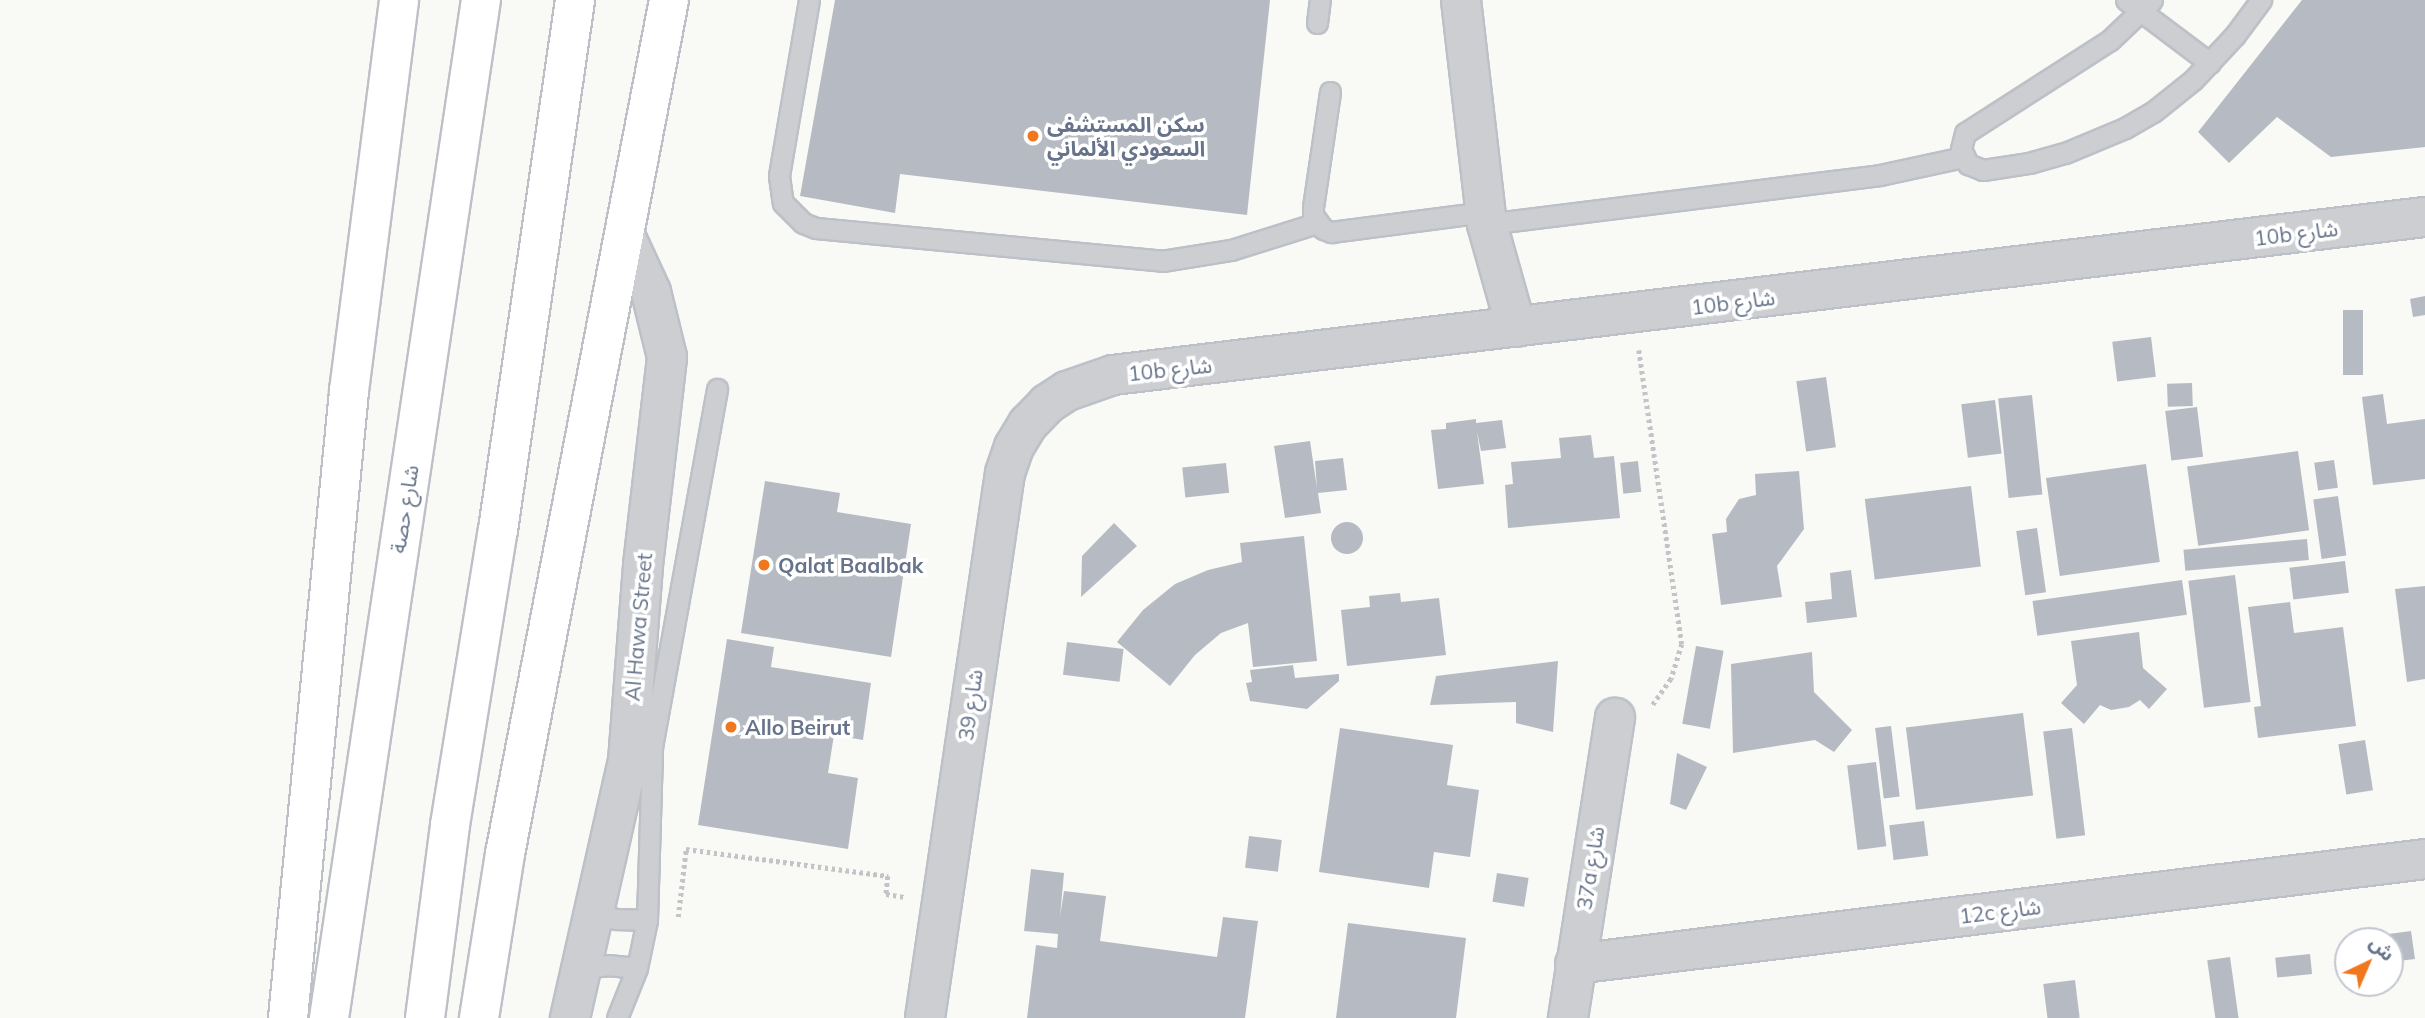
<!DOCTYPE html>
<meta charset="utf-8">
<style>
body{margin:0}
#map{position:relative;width:2425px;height:1018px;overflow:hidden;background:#f9f9f6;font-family:Mulish,"Noto Sans Arabic",sans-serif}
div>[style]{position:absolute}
.building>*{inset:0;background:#b6bbc3;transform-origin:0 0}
.round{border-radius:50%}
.path>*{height:4.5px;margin-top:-2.25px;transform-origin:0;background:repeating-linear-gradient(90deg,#c2c4c7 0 3.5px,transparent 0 7px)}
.roads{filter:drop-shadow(2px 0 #bdc1c7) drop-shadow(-2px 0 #bdc1c7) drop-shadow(0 2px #bdc1c7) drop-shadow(0 -2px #bdc1c7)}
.service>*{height:19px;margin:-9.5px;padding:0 9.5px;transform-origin:9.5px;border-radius:9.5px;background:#ccced2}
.minor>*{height:38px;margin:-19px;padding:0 19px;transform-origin:19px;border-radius:19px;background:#ccced2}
.secondary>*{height:38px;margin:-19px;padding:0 19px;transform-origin:19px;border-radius:19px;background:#fff}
.primary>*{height:38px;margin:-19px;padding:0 19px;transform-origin:19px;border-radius:19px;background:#fff}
.dots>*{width:19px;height:19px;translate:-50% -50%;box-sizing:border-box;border:4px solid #fff;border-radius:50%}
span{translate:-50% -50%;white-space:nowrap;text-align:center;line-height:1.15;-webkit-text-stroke:7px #fff;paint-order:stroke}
.poi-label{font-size:21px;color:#66738a;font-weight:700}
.left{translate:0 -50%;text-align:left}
.street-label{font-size:21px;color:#66738a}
.north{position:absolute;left:2334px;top:927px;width:70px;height:70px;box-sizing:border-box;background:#fff;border:2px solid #c2c7d0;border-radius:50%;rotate:44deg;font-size:19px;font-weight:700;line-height:28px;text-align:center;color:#66738a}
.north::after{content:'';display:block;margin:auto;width:24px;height:32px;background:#f1771e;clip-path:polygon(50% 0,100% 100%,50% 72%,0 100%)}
</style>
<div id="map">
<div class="building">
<i style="clip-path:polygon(835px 0,1270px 0,1247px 215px,900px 174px,895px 213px,800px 196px)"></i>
<i style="clip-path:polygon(2302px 0,2425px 0,2425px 147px,2331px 157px,2277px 117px,2229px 163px,2198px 132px)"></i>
<i style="clip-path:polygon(2425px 296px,2425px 315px,2413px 317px,2410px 299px)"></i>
<i style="left:2343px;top:310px;width:20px;height:65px"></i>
<i style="left:2151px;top:337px;width:40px;height:39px;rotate:83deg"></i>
<i style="left:1826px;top:377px;width:71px;height:30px;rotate:82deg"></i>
<i style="left:2192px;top:383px;width:23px;height:25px;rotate:88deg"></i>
<i style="clip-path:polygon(2383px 394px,2387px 424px,2425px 419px,2425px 479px,2373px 485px,2362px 397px)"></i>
<i style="left:2032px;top:395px;width:100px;height:34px;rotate:84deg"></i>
<i style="left:1995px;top:400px;width:54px;height:34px;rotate:83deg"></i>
<i style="left:2197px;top:407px;width:50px;height:32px;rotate:83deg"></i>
<i style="clip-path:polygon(1476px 419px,1476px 423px,1502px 420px,1506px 448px,1481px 451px,1477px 432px,1484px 484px,1438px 489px,1431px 430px,1446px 429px,1446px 423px)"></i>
<i style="clip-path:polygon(1591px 435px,1594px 458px,1614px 456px,1620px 518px,1508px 528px,1505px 485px,1513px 484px,1511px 462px,1561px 458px,1559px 438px)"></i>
<i style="clip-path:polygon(1310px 441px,1317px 488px,1315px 461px,1343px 458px,1347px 490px,1318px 493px,1321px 513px,1285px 518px,1274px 446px)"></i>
<i style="left:2298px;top:451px;width:80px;height:112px;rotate:82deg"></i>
<i style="left:2334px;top:460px;width:28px;height:20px;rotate:82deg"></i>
<i style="left:1638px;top:461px;width:31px;height:18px;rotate:84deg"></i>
<i style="left:1226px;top:463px;width:30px;height:44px;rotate:84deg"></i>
<i style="left:2146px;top:464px;width:99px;height:101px;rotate:82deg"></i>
<i style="clip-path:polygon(1799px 471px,1804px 529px,1777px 566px,1782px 597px,1721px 605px,1712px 534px,1727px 532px,1726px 519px,1739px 499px,1756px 495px,1755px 474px)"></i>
<i style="clip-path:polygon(765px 481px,840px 493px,837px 512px,911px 524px,891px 657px,741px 633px)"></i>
<i style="left:1971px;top:486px;width:81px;height:107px;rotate:83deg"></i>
<i style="left:2338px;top:496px;width:60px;height:25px;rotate:82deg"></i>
<i class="round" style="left:1331px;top:522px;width:32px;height:32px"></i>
<i style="clip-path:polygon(1114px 523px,1137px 546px,1081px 597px,1082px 556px)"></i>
<i style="left:2037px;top:528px;width:65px;height:21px;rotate:82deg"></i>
<i style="clip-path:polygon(1304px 536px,1317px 661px,1253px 667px,1248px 623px,1221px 633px,1195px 655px,1170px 686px,1117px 642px,1143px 610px,1175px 584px,1208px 570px,1242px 562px,1240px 543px)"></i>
<i style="left:2307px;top:539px;width:21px;height:124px;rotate:85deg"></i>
<i style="left:2345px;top:561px;width:32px;height:56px;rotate:83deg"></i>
<i style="clip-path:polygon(1851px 570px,1857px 617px,1807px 623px,1805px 602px,1832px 599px,1830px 573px)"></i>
<i style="left:2235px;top:575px;width:128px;height:47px;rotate:83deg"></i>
<i style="left:2182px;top:580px;width:35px;height:151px;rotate:82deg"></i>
<i style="clip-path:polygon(2425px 586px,2425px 679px,2407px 682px,2395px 589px)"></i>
<i style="clip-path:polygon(1400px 593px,1401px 602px,1439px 598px,1446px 655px,1347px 666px,1341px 610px,1370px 607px,1369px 596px)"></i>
<i style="clip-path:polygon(2290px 602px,2294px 633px,2343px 627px,2356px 726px,2258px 738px,2254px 707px,2261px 706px,2248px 607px)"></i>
<i style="clip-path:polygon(2139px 632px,2143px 668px,2167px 689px,2149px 709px,2140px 700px,2129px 707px,2111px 710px,2100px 705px,2084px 724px,2061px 703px,2077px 685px,2071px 641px)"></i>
<i style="clip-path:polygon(727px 639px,774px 647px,771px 667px,871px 683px,863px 740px,834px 735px,828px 773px,858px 778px,848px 849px,698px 825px)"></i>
<i style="left:1067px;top:642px;width:57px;height:33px;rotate:7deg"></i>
<i style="left:1696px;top:646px;width:28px;height:79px;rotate:10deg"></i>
<i style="clip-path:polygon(1812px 652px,1814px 692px,1852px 730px,1834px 752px,1815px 740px,1733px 753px,1731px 664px)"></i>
<i style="clip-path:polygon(1558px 661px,1553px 732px,1516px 723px,1516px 702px,1430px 705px,1436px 676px)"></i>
<i style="clip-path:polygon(1293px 665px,1295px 678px,1339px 674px,1339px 681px,1307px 709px,1250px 701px,1246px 683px,1252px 682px,1250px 670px)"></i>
<i style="left:2023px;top:713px;width:83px;height:118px;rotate:83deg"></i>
<i style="left:1891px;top:726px;width:71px;height:16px;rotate:83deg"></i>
<i style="clip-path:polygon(1340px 728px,1453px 745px,1447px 785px,1479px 790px,1470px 857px,1434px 852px,1429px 888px,1319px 872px)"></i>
<i style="left:2072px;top:728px;width:108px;height:29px;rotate:83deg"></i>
<i style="left:2365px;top:740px;width:51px;height:27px;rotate:81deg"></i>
<i style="clip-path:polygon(1677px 753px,1707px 767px,1686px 810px,1670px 804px)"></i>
<i style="left:1876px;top:762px;width:85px;height:29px;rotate:83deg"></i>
<i style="left:1924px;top:821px;width:35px;height:35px;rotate:83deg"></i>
<i style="left:1249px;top:836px;width:33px;height:32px;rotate:7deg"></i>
<i style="clip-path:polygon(1031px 869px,1064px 873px,1060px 917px,1064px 891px,1106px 896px,1100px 941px,1217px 957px,1223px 917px,1258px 921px,1245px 1018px,1027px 1018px,1036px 945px,1057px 948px,1058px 934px,1024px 931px)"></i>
<i style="left:1497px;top:873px;width:32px;height:29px;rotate:9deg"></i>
<i style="clip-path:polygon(1348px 923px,1466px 938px,1456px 1018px,1336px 1018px)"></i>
<i style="clip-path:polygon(2411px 931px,2415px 959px,2390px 962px,2390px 941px,2367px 941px,2366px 937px)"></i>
<i style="left:2310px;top:954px;width:20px;height:35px;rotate:84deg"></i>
<i style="left:2230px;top:957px;width:62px;height:23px;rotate:82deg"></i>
<i style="left:2075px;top:980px;width:38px;height:32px;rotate:83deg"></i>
</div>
<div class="path">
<i style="left:1639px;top:350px;width:297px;rotate:81.7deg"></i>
<i style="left:1682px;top:644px;width:37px;rotate:107deg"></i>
<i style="left:1671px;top:679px;width:35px;rotate:125deg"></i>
<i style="left:678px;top:917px;width:68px;rotate:-83.3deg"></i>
<i style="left:686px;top:849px;width:204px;rotate:7.6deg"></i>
<i style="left:888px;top:876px;width:18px;rotate:96deg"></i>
<i style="left:886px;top:894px;width:20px;rotate:9deg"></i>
</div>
<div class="roads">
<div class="service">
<i style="left:809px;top:0;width:179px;rotate:99.7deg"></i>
<i style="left:779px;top:176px;width:27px;rotate:82deg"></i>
<i style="left:783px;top:203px;width:28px;rotate:45deg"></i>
<i style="left:803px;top:223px;width:14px;rotate:21deg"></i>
<i style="left:816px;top:228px;width:348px;rotate:5.4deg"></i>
<i style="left:1162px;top:261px;width:70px;rotate:-9.1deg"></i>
<i style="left:1231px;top:250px;width:90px;rotate:-17.4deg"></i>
<i style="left:2126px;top:0;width:105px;rotate:36.9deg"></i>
<i style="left:2152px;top:0;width:58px;rotate:136.4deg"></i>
<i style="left:2110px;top:40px;width:172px;rotate:147.3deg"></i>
<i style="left:1965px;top:133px;width:16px;rotate:104deg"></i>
<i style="left:1961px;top:149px;width:17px;rotate:65deg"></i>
<i style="left:1968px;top:164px;width:16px;rotate:22deg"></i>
<i style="left:1983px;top:170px;width:47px;rotate:-8.7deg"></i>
<i style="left:2029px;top:163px;width:37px;rotate:-16deg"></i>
<i style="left:2065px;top:153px;width:65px;rotate:-22.6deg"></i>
<i style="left:2125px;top:128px;width:32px;rotate:-30deg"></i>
<i style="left:2153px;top:112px;width:51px;rotate:-38.7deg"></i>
<i style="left:2193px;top:80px;width:62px;rotate:-47deg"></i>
<i style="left:2235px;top:35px;width:44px;rotate:-53.4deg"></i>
<i style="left:1317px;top:23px;width:23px;rotate:-83deg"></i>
<i style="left:1330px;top:92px;width:116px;rotate:98.4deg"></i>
<i style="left:1313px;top:207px;width:8px;rotate:90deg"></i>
<i style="left:1313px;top:215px;width:17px;rotate:54deg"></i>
<i style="left:1323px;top:229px;width:9px;rotate:21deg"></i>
<i style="left:1331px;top:232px;width:156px;rotate:-7.4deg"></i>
<i style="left:1487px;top:224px;width:396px;rotate:-7.1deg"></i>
<i style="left:1880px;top:175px;width:85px;rotate:-12.2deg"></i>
<i style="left:594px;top:912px;width:23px;rotate:18deg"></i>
<i style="left:616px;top:919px;width:31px;rotate:2deg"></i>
<i style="left:581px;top:968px;width:27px;rotate:-6deg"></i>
<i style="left:608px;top:965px;width:29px;rotate:6deg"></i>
<i style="left:617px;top:1018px;width:54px;rotate:-68.2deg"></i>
<i style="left:637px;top:968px;width:49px;rotate:-78.2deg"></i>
<i style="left:647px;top:920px;width:173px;rotate:-88.3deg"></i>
<i style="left:652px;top:747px;width:364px;rotate:-79.7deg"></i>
</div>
<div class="minor">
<i style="left:1461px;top:0;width:226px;rotate:83.4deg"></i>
<i style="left:1487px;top:224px;width:107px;rotate:74.3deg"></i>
<i style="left:1575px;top:964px;width:856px;rotate:-7.04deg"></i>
<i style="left:570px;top:1018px;width:263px;rotate:-77.3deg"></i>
<i style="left:628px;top:761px;width:197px;rotate:-85.6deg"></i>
<i style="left:643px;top:565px;width:209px;rotate:-83.4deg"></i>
<i style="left:667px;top:357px;width:67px;rotate:-103.8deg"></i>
<i style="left:651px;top:292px;width:60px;rotate:-114.8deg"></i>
<i style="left:925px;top:1018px;width:551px;rotate:-81.65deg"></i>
<i style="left:1005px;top:473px;width:28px;rotate:-71deg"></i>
<i style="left:1014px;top:447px;width:27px;rotate:-59deg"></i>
<i style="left:1028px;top:424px;width:28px;rotate:-46deg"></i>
<i style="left:1047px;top:404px;width:24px;rotate:-33deg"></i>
<i style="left:1067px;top:391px;width:49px;rotate:-19.2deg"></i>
<i style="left:1113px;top:375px;width:1321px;rotate:-6.87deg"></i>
<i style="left:1568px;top:1018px;width:304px;rotate:-81.1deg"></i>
</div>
<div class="secondary">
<i style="left:288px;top:1018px;width:630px;rotate:-84.44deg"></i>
<i style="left:349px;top:391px;width:394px;rotate:-82.7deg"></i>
<i style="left:479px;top:1018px;width:166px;rotate:-81deg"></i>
<i style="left:505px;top:854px;width:870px;rotate:-79.13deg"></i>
</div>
<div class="primary">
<i style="left:329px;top:1018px;width:1029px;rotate:-81.51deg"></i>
<i style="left:425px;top:1018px;width:195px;rotate:-82.6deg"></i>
<i style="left:450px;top:825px;width:299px;rotate:-80.8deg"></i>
<i style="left:498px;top:530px;width:536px;rotate:-81.73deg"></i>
</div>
</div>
<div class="dots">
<i style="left:1033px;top:136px;background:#f1771e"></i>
<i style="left:764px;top:565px;background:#f1771e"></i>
<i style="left:731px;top:727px;background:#f1771e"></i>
</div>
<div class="poi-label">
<span class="left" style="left:1047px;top:136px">سكن المستشفى<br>السعودي الألماني</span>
<span class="left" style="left:778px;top:565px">Qalat Baalbak</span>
<span class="left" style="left:745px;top:727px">Allo Beirut</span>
</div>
<div class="street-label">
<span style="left:2296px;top:233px;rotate:-7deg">10b شارع</span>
<span style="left:1733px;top:302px;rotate:-7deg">10b شارع</span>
<span style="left:1170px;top:369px;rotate:-6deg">10b شارع</span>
<span style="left:404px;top:509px;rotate:-81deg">شارع حصة</span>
<span style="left:638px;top:627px;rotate:-85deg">Al Hawa Street</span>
<span style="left:970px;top:705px;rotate:-82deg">شارع 39</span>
<span style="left:1590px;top:868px;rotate:-81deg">37a شارع</span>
<span style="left:2000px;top:911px;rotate:-7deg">12c شارع</span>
</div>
<div class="north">ش</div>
</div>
